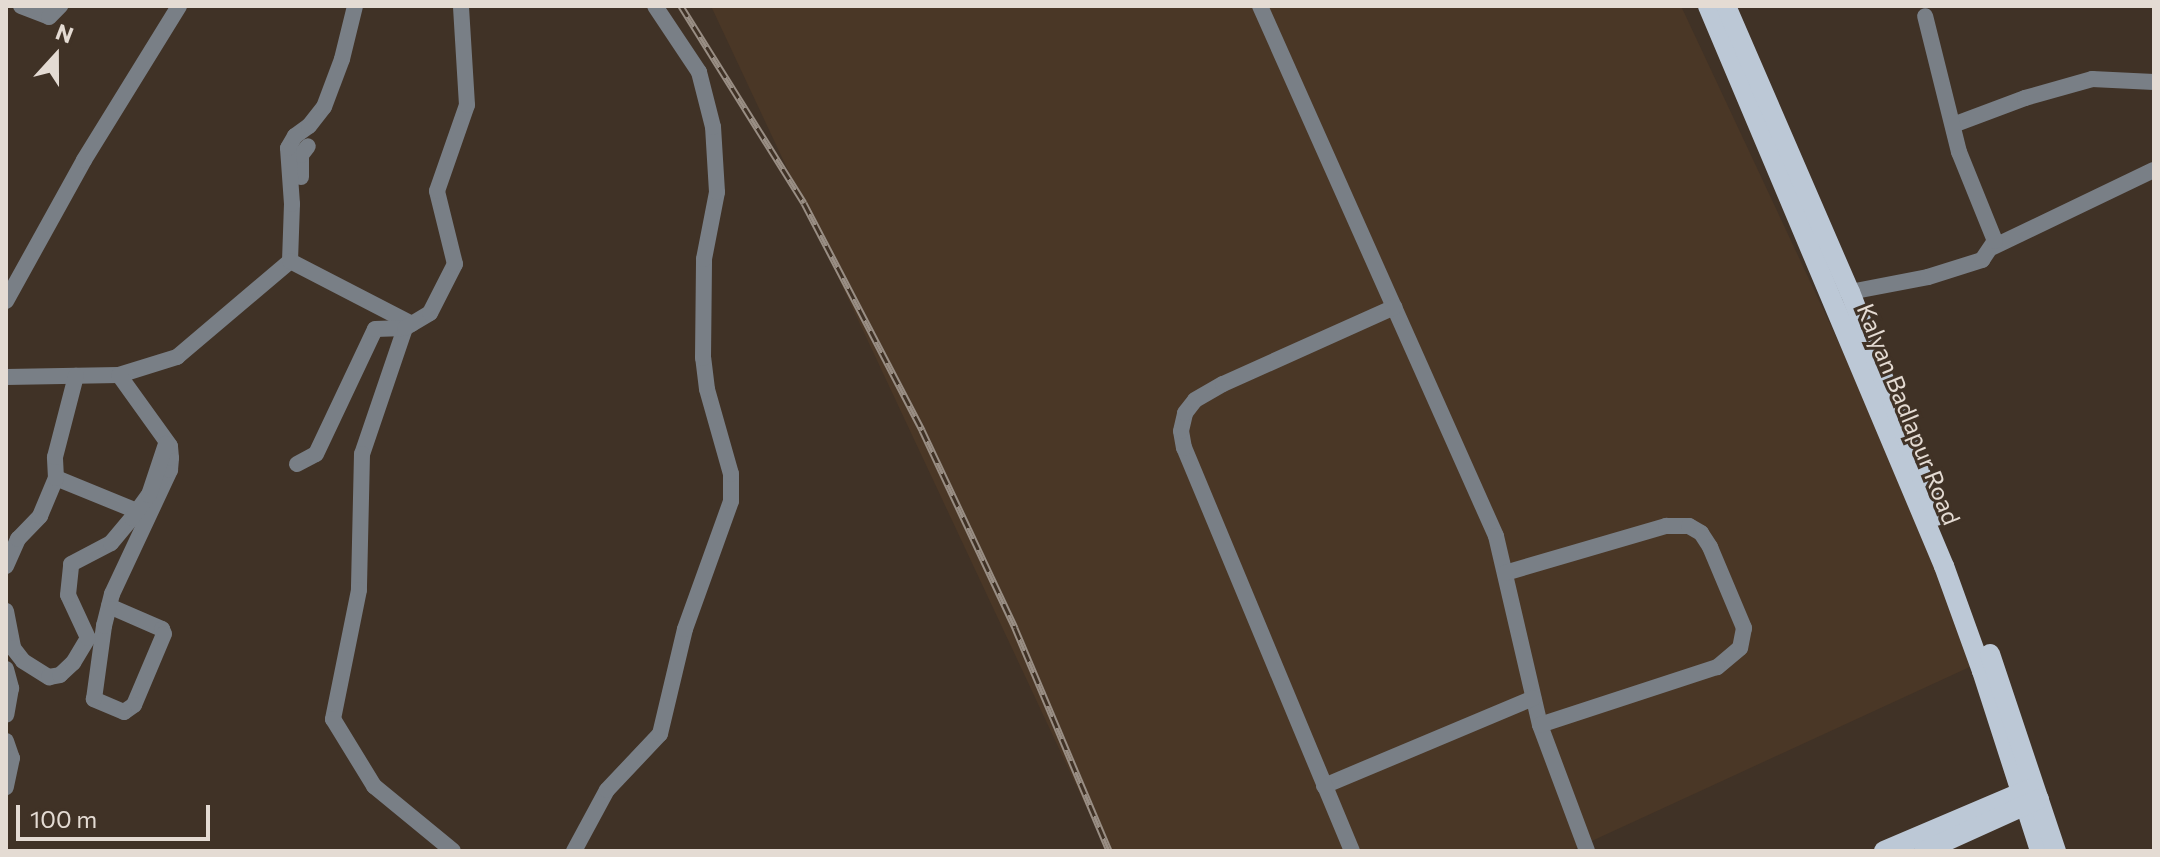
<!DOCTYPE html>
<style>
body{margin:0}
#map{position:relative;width:2160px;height:857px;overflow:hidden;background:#403226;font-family:Commissioner,sans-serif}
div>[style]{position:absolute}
.built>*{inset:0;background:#4a3726}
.street>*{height:16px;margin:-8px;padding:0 8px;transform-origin:8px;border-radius:8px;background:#797f86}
.primary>*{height:20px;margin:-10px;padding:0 10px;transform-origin:10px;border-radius:10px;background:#bcc8d6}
.rail>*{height:7px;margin-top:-3.5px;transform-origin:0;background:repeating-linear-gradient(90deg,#403226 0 12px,#998e84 0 24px);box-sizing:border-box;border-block:2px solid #998e84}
span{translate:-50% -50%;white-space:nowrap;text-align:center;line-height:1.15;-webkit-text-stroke:6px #403226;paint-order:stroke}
.street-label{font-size:24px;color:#e4dbd3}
.frame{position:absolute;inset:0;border:8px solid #e4dbd3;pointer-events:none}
.north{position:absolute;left:16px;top:16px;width:80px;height:80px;-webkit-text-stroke:6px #403226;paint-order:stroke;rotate:21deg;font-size:22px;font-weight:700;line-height:32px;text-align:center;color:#e4dbd3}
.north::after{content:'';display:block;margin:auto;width:28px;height:36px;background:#e4dbd3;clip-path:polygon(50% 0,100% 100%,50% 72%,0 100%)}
.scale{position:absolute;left:16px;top:805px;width:194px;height:36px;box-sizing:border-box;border:4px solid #e4dbd3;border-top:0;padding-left:10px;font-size:24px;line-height:28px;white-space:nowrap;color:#e4dbd3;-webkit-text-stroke:6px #403226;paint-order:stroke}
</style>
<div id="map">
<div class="built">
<i style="clip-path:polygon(711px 6px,1681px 6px,1987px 659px,1570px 851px,1107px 851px)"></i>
</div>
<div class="street">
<i style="left:21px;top:6px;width:30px;rotate:21deg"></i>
<i style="left:49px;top:17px;width:16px;rotate:-45deg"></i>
<i style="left:1260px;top:6px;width:580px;rotate:66deg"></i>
<i style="left:1496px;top:536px;width:194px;rotate:76.9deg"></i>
<i style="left:1540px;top:725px;width:134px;rotate:69.5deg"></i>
<i style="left:1953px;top:125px;width:77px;rotate:-20.6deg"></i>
<i style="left:2025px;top:98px;width:70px;rotate:-15.8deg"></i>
<i style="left:2092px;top:79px;width:62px;rotate:2.8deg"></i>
<i style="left:301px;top:177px;width:22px;rotate:-90deg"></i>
<i style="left:301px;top:155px;width:11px;rotate:-52deg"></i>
<i style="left:1993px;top:247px;width:178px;rotate:-25.6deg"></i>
<i style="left:290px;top:261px;width:57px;rotate:-88deg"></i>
<i style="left:292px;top:204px;width:56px;rotate:-94.1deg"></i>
<i style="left:288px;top:148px;width:14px;rotate:-60deg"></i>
<i style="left:295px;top:136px;width:17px;rotate:-36deg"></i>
<i style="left:309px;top:126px;width:24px;rotate:-52deg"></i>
<i style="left:324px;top:107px;width:51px;rotate:-69.4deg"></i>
<i style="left:342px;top:59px;width:55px;rotate:-76.2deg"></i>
<i style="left:1850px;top:292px;width:79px;rotate:-10.9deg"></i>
<i style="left:1928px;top:277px;width:57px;rotate:-17.5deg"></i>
<i style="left:1982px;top:260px;width:23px;rotate:-56deg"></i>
<i style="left:1995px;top:241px;width:96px;rotate:-112deg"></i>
<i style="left:1959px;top:152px;width:140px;rotate:-104deg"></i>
<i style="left:6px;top:301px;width:161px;rotate:-61deg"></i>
<i style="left:84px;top:160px;width:181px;rotate:-58.3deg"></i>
<i style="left:405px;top:328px;width:133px;rotate:108.8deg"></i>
<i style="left:362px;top:454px;width:136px;rotate:91.3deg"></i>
<i style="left:359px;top:590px;width:132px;rotate:101.4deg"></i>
<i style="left:333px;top:719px;width:79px;rotate:58.5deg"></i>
<i style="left:374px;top:786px;width:102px;rotate:39.4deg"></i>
<i style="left:6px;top:377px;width:113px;rotate:-1deg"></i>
<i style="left:119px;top:375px;width:61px;rotate:-17.2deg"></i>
<i style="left:177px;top:357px;width:148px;rotate:-40.3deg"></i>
<i style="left:290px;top:261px;width:137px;rotate:27.3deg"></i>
<i style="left:297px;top:464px;width:21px;rotate:-28deg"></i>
<i style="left:316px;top:454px;width:138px;rotate:-64.7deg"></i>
<i style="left:375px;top:329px;width:30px;rotate:-2deg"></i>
<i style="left:405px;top:328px;width:29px;rotate:-31deg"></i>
<i style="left:430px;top:313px;width:55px;rotate:-63deg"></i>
<i style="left:455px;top:264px;width:75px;rotate:-103.9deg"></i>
<i style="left:437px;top:191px;width:91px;rotate:-70.8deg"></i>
<i style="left:467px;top:105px;width:99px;rotate:-93.5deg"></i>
<i style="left:56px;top:478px;width:87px;rotate:22.2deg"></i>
<i style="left:6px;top:566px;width:30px;rotate:-66deg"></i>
<i style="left:18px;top:539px;width:32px;rotate:-46deg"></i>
<i style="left:40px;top:516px;width:41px;rotate:-67.2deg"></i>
<i style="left:56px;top:478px;width:21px;rotate:-93deg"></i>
<i style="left:55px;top:457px;width:84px;rotate:-75.5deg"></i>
<i style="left:1505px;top:573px;width:168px;rotate:-16.3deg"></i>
<i style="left:1666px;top:526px;width:23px"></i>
<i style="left:1689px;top:526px;width:14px;rotate:30deg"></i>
<i style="left:1701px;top:533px;width:17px;rotate:57deg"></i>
<i style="left:1710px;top:547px;width:88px;rotate:67.2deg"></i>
<i style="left:1744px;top:628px;width:20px;rotate:101deg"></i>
<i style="left:1740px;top:648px;width:30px;rotate:140deg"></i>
<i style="left:1717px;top:667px;width:186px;rotate:161.9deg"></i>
<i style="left:109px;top:606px;width:58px;rotate:23.5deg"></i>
<i style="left:162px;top:629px;width:5px;rotate:68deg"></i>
<i style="left:164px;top:634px;width:77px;rotate:112.9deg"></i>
<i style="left:134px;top:705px;width:12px;rotate:145deg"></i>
<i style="left:124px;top:712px;width:33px;rotate:-157deg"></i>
<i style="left:94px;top:699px;width:74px;rotate:-82.2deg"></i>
<i style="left:104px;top:626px;width:33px;rotate:-76deg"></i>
<i style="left:112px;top:594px;width:137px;rotate:-64.9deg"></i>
<i style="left:170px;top:470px;width:12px;rotate:-85deg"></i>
<i style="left:171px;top:458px;width:12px;rotate:-95deg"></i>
<i style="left:170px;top:446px;width:87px;rotate:-125.7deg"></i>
<i style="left:6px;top:611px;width:38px;rotate:79deg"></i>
<i style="left:13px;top:648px;width:16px;rotate:52deg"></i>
<i style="left:23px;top:661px;width:31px;rotate:32deg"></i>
<i style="left:49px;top:677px;width:11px;rotate:-10deg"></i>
<i style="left:60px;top:675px;width:18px;rotate:-43deg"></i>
<i style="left:73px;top:663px;width:29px;rotate:-59deg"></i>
<i style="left:88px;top:638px;width:47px;rotate:-114.9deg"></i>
<i style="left:68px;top:595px;width:31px;rotate:-84deg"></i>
<i style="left:71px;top:564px;width:45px;rotate:-27.7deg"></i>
<i style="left:111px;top:543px;width:33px;rotate:-50deg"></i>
<i style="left:132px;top:518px;width:29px;rotate:-54deg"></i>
<i style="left:149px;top:495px;width:54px;rotate:-71.6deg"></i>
<i style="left:6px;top:669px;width:20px;rotate:75deg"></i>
<i style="left:11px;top:688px;width:27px;rotate:100deg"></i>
<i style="left:6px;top:741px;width:18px;rotate:71deg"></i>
<i style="left:12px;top:758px;width:30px;rotate:102deg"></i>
<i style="left:1324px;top:786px;width:227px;rotate:-22.8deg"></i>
<i style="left:574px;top:851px;width:69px;rotate:-61.6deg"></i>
<i style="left:607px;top:790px;width:77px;rotate:-46.6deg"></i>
<i style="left:660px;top:734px;width:108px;rotate:-76.6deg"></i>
<i style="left:685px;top:629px;width:136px;rotate:-70.2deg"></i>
<i style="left:731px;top:501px;width:27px;rotate:-90deg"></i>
<i style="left:731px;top:474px;width:88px;rotate:-105.8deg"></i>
<i style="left:707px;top:389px;width:31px;rotate:-97deg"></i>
<i style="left:703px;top:358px;width:99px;rotate:-89.4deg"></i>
<i style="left:704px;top:259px;width:68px;rotate:-79deg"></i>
<i style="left:717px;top:192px;width:65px;rotate:-93.5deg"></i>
<i style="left:713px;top:127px;width:57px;rotate:-104.3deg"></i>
<i style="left:699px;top:72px;width:79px;rotate:-123.7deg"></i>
<i style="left:1352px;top:851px;width:437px;rotate:-112.6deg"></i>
<i style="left:1184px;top:448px;width:17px;rotate:-100deg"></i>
<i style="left:1181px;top:431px;width:18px;rotate:-77deg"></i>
<i style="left:1185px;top:413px;width:16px;rotate:-52deg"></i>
<i style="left:1195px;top:400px;width:32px;rotate:-30deg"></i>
<i style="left:1223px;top:384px;width:188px;rotate:-24.2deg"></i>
</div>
<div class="primary">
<i style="left:1708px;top:6px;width:608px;rotate:67.15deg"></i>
<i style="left:1944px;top:566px;width:112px;rotate:70.1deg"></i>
<i style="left:1982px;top:671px;width:189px;rotate:72.1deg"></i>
<i style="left:1726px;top:6px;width:312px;rotate:66.6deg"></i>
<i style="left:1850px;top:292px;width:240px;rotate:68.8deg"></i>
<i style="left:1990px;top:654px;width:208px;rotate:71.5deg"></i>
<i style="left:1884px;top:851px;width:161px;rotate:-23.1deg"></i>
<i style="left:1924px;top:851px;width:126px;rotate:-24.3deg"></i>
</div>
<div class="rail">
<i style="left:681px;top:6px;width:232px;rotate:58deg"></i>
<i style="left:804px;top:203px;width:256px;rotate:62.5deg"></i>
<i style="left:922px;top:430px;width:219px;rotate:64.8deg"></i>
<i style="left:1015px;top:628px;width:242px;rotate:67.1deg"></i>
</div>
<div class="street-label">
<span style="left:1909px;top:414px;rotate:68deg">Kalyan Badlapur Road</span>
</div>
<div class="frame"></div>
<div class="north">N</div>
<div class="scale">100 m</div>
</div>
